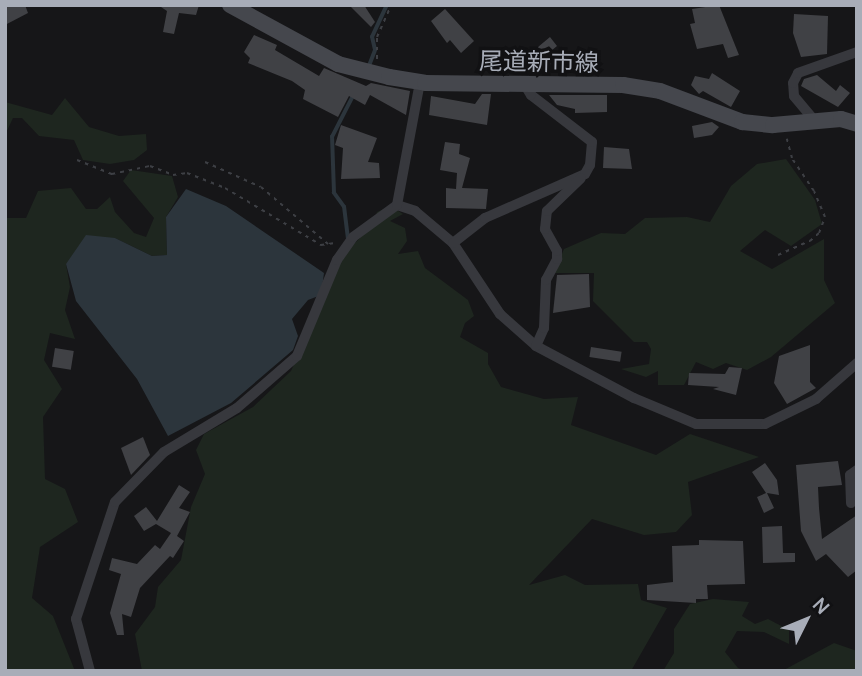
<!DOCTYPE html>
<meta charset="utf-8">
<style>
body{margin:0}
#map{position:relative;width:862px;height:676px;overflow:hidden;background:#161618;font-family:Manrope,"Noto Sans JP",sans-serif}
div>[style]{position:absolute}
.green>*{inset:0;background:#1e261f}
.water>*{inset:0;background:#2c353c}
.stream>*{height:3.5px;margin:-1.75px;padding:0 1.75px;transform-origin:1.75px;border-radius:1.75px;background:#2c353c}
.building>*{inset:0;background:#404145;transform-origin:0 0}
.path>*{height:2px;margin-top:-1px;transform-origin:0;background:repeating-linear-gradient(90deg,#3d3f44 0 3.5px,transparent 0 8.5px)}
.street>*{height:10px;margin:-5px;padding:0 5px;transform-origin:5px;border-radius:5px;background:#37383d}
.secondary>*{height:16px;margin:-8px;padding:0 8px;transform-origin:8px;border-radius:8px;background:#45474d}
span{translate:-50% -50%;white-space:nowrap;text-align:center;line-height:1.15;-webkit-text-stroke:7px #111113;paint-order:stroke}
.street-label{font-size:24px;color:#a8adb8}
.frame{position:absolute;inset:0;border:7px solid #a8adb8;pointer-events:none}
.north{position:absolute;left:771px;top:585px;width:70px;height:70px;-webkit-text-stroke:5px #111113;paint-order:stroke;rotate:47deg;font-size:19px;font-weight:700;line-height:28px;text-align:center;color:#a8adb8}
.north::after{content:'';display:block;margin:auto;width:24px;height:32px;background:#a8adb8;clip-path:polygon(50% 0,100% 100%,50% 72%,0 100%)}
</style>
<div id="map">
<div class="green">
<i style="clip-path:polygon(65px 98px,89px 127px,119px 136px,146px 134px,147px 150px,134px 160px,110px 164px,83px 160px,74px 140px,39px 136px,22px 118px,13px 118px,5px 135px,5px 102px,52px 115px)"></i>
<i style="clip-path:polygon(786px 159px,815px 200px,822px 224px,791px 246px,765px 230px,740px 251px,772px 269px,824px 239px,824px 280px,835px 303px,771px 357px,747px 370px,726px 363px,713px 369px,696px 362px,684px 385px,658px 385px,658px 371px,646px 377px,621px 369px,649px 364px,651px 349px,647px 342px,634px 342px,593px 301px,594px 273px,554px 273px,564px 249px,601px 233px,625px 234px,645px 218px,687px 217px,710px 222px,731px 186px,757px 164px)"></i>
<i style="clip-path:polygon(131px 170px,172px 176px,178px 197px,166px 217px,167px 255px,152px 256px,115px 238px,66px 264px,70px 287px,65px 310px,75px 339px,50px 333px,44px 360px,62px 389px,43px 417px,45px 479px,65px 489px,78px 522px,40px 547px,32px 598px,53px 616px,75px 671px,5px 671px,5px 218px,26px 218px,38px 191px,71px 188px,86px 209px,97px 209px,110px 197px,115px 212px,134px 233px,146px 237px,154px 218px,123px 181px)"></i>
<i style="clip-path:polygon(390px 206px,403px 214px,390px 221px,405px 228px,407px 241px,398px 254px,418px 251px,425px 268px,468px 300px,474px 316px,465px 323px,460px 337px,488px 353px,488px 364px,501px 387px,544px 399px,578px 397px,571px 425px,656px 455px,690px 434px,759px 457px,688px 482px,692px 515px,676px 532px,644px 535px,592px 519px,529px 585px,565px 575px,585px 585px,638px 584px,641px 600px,667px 608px,631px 671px,142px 671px,135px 634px,155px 607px,158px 587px,181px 560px,191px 507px,205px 474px,196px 450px,204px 434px,253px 407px,291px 371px,342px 256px,372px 226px,377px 212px)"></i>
<i style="clip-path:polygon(713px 599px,749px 602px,742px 616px,755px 624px,768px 619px,789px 630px,789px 644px,764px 632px,737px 631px,725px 652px,738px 668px,746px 671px,663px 671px,674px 653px,674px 629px,690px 604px)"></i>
<i style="clip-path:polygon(834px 643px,857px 651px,857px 671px,782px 671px)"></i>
</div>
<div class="water">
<i style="clip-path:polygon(186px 189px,226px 206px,324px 273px,321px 295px,308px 300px,292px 319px,298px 336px,293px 350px,231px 403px,168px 436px,137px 379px,76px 301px,66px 264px,86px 235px,115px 238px,152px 256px,167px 255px,166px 217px)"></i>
</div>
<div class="stream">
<i style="left:369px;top:66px;width:17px;rotate:-69deg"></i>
<i style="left:375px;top:50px;width:13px;rotate:-103deg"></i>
<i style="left:372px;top:37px;width:35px;rotate:-65deg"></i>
<i style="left:348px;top:239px;width:32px;rotate:-97deg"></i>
<i style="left:344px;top:207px;width:17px;rotate:-126deg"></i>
<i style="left:334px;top:193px;width:56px;rotate:-92deg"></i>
<i style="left:332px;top:137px;width:48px;rotate:-62.9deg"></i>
</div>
<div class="building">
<i style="clip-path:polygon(5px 5px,25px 5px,28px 13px,5px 25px)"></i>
<i style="clip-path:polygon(158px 5px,199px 5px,196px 15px,179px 13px,174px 34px,163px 32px,167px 11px)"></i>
<i style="clip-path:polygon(349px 5px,364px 5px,375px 22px,371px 27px)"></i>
<i style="clip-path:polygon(719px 5px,739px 55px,728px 58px,723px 44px,697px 49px,690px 24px,695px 23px,692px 9px)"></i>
<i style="clip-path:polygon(445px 9px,474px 41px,461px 53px,450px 40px,447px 43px,431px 21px)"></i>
<i style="clip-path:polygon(794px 14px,828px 16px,827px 54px,801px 57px,793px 33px)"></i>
<i style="clip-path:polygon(254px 35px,277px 45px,275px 50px,319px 76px,324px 68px,366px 86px,371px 83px,410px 91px,406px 115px,370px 95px,365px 105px,349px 96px,338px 117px,303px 99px,305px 90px,292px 81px,248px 63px,250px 58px,244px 52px)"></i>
<i style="clip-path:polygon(550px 37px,557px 46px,551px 51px,558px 59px,538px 73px,526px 57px)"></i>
<i style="clip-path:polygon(712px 73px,740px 91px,731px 107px,703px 91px,699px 94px,691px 85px,695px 76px,709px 79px)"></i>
<i style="clip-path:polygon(817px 75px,836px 91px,840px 85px,850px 93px,838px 107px,801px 86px,804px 79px)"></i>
<i style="clip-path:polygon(482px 94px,491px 94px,487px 125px,429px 115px,431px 96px,475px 104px)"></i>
<i style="clip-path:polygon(549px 95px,607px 95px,607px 112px,575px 113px,575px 109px,557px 105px)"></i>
<i style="clip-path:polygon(712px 122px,719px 127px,712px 135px,694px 138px,692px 126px)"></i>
<i style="clip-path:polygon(341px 125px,377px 138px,368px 162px,379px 163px,380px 178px,341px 179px,343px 148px,335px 145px)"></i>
<i style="clip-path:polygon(445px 142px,460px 144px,459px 154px,470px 158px,462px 188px,488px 189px,486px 209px,446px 208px,446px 188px,456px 189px,457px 173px,440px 170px)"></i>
<i style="clip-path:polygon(604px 147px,629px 149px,632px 169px,603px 168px)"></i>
<i style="clip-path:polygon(589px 274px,590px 307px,553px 313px,557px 275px)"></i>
<i style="clip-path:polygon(810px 345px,810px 382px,816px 388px,787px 404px,774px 383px,779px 356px)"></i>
<i style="left:591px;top:347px;width:31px;height:10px;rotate:9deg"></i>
<i style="left:55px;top:348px;width:19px;height:19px;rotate:9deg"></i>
<i style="clip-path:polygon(729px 367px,742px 368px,736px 395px,713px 389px,719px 387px,688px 385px,689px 373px,725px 374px)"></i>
<i style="clip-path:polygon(143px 437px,150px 455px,131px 475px,121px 448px)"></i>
<i style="clip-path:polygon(838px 461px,842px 485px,818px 487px,819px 508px,822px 539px,857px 515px,857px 570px,848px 577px,826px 554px,816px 561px,801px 531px,796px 465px)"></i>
<i style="clip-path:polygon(765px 463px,777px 480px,779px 495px,767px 493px,774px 508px,764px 513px,757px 497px,766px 493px,752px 472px)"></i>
<i style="clip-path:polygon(179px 485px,190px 492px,179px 508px,190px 512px,177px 536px,184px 541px,173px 558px,170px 556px,140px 588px,131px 617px,122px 614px,124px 635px,117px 635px,110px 613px,121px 574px,109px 570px,112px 558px,137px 564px,155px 545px,160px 549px,171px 533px,156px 524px,144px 531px,134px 516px,146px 507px,157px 521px)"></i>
<i style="clip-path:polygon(782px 526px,783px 553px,795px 553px,795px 562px,763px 563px,762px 527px)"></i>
<i style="clip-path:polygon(699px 540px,743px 541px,745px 584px,707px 585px,708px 599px,696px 599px,696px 603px,647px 600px,647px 585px,673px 582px,672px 546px,699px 545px)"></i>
</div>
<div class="path">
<i style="left:377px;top:59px;width:22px;rotate:-90deg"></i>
<i style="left:377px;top:37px;width:35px;rotate:-66deg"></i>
<i style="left:77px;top:160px;width:38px;rotate:22deg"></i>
<i style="left:112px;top:174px;width:39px;rotate:-12deg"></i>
<i style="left:150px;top:166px;width:25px;rotate:21deg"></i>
<i style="left:173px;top:175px;width:14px;rotate:-8deg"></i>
<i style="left:187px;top:173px;width:41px;rotate:21.5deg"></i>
<i style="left:225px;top:188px;width:112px;rotate:30.7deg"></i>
<i style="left:321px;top:245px;width:14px;rotate:-8deg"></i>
<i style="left:205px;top:162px;width:61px;rotate:24.1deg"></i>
<i style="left:261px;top:187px;width:88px;rotate:40.4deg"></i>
<i style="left:778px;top:255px;width:35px;rotate:-24deg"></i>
<i style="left:810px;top:241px;width:12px;rotate:-42deg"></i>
<i style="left:819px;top:233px;width:17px;rotate:-69deg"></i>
<i style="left:825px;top:217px;width:28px;rotate:-113deg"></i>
<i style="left:814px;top:191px;width:40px;rotate:-124deg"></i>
<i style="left:792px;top:158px;width:20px;rotate:-105deg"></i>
</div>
<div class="street">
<i style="left:814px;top:120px;width:31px;rotate:-130deg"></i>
<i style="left:794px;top:96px;width:13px;rotate:-94deg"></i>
<i style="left:793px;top:83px;width:11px;rotate:-63deg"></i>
<i style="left:798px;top:73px;width:63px;rotate:-19.6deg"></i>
<i style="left:397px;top:205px;width:19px;rotate:18deg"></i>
<i style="left:415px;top:211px;width:50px;rotate:40.1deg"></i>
<i style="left:453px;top:243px;width:85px;rotate:56.5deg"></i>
<i style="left:500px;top:314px;width:48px;rotate:41.6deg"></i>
<i style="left:536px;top:346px;width:111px;rotate:28deg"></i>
<i style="left:634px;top:398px;width:67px;rotate:22.8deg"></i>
<i style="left:696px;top:424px;width:69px"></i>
<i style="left:765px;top:424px;width:57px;rotate:-26.1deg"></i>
<i style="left:816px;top:399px;width:55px;rotate:-41.3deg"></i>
<i style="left:453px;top:243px;width:41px;rotate:-38deg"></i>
<i style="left:485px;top:218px;width:109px;rotate:-23.7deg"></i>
<i style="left:585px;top:174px;width:10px;rotate:-61deg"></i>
<i style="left:590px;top:165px;width:23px;rotate:-85deg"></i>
<i style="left:592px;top:142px;width:77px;rotate:-142.4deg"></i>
<i style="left:531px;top:95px;width:13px;rotate:-122deg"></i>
<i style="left:536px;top:346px;width:20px;rotate:-66deg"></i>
<i style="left:544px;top:328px;width:48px;rotate:-87.6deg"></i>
<i style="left:546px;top:280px;width:24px;rotate:-62deg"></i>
<i style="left:557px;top:259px;width:8px;rotate:-90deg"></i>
<i style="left:557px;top:251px;width:25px;rotate:-119deg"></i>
<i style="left:545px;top:229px;width:18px;rotate:-84deg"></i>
<i style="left:547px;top:211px;width:47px;rotate:-44.1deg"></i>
<i style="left:851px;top:503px;width:28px;rotate:-92deg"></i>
<i style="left:850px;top:475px;width:9px;rotate:-36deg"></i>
<i style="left:90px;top:671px;width:54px;rotate:-105.1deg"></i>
<i style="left:76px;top:619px;width:123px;rotate:-71.6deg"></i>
<i style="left:115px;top:502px;width:70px;rotate:-45.6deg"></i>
<i style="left:164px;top:452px;width:85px;rotate:-31.1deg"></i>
<i style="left:237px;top:408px;width:79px;rotate:-40.9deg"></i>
<i style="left:297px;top:356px;width:104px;rotate:-67.4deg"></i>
<i style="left:337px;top:260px;width:28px;rotate:-55deg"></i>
<i style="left:353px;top:237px;width:54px;rotate:-36deg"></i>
<i style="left:397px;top:205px;width:125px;rotate:-79.4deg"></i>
</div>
<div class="secondary">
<i style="left:230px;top:5px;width:123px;rotate:28.6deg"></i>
<i style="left:338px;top:64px;width:53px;rotate:14.3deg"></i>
<i style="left:389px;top:77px;width:36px;rotate:9deg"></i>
<i style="left:425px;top:83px;width:198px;rotate:0.6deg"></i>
<i style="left:623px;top:85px;width:37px;rotate:9deg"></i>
<i style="left:660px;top:91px;width:88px;rotate:20.7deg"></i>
<i style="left:742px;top:122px;width:31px;rotate:6deg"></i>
<i style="left:773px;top:125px;width:68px;rotate:-5deg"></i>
<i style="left:841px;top:119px;width:17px;rotate:17deg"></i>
</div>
<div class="street-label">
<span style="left:539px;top:61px;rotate:1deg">尾道新市線</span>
</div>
<div class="frame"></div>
<div class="north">N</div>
</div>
